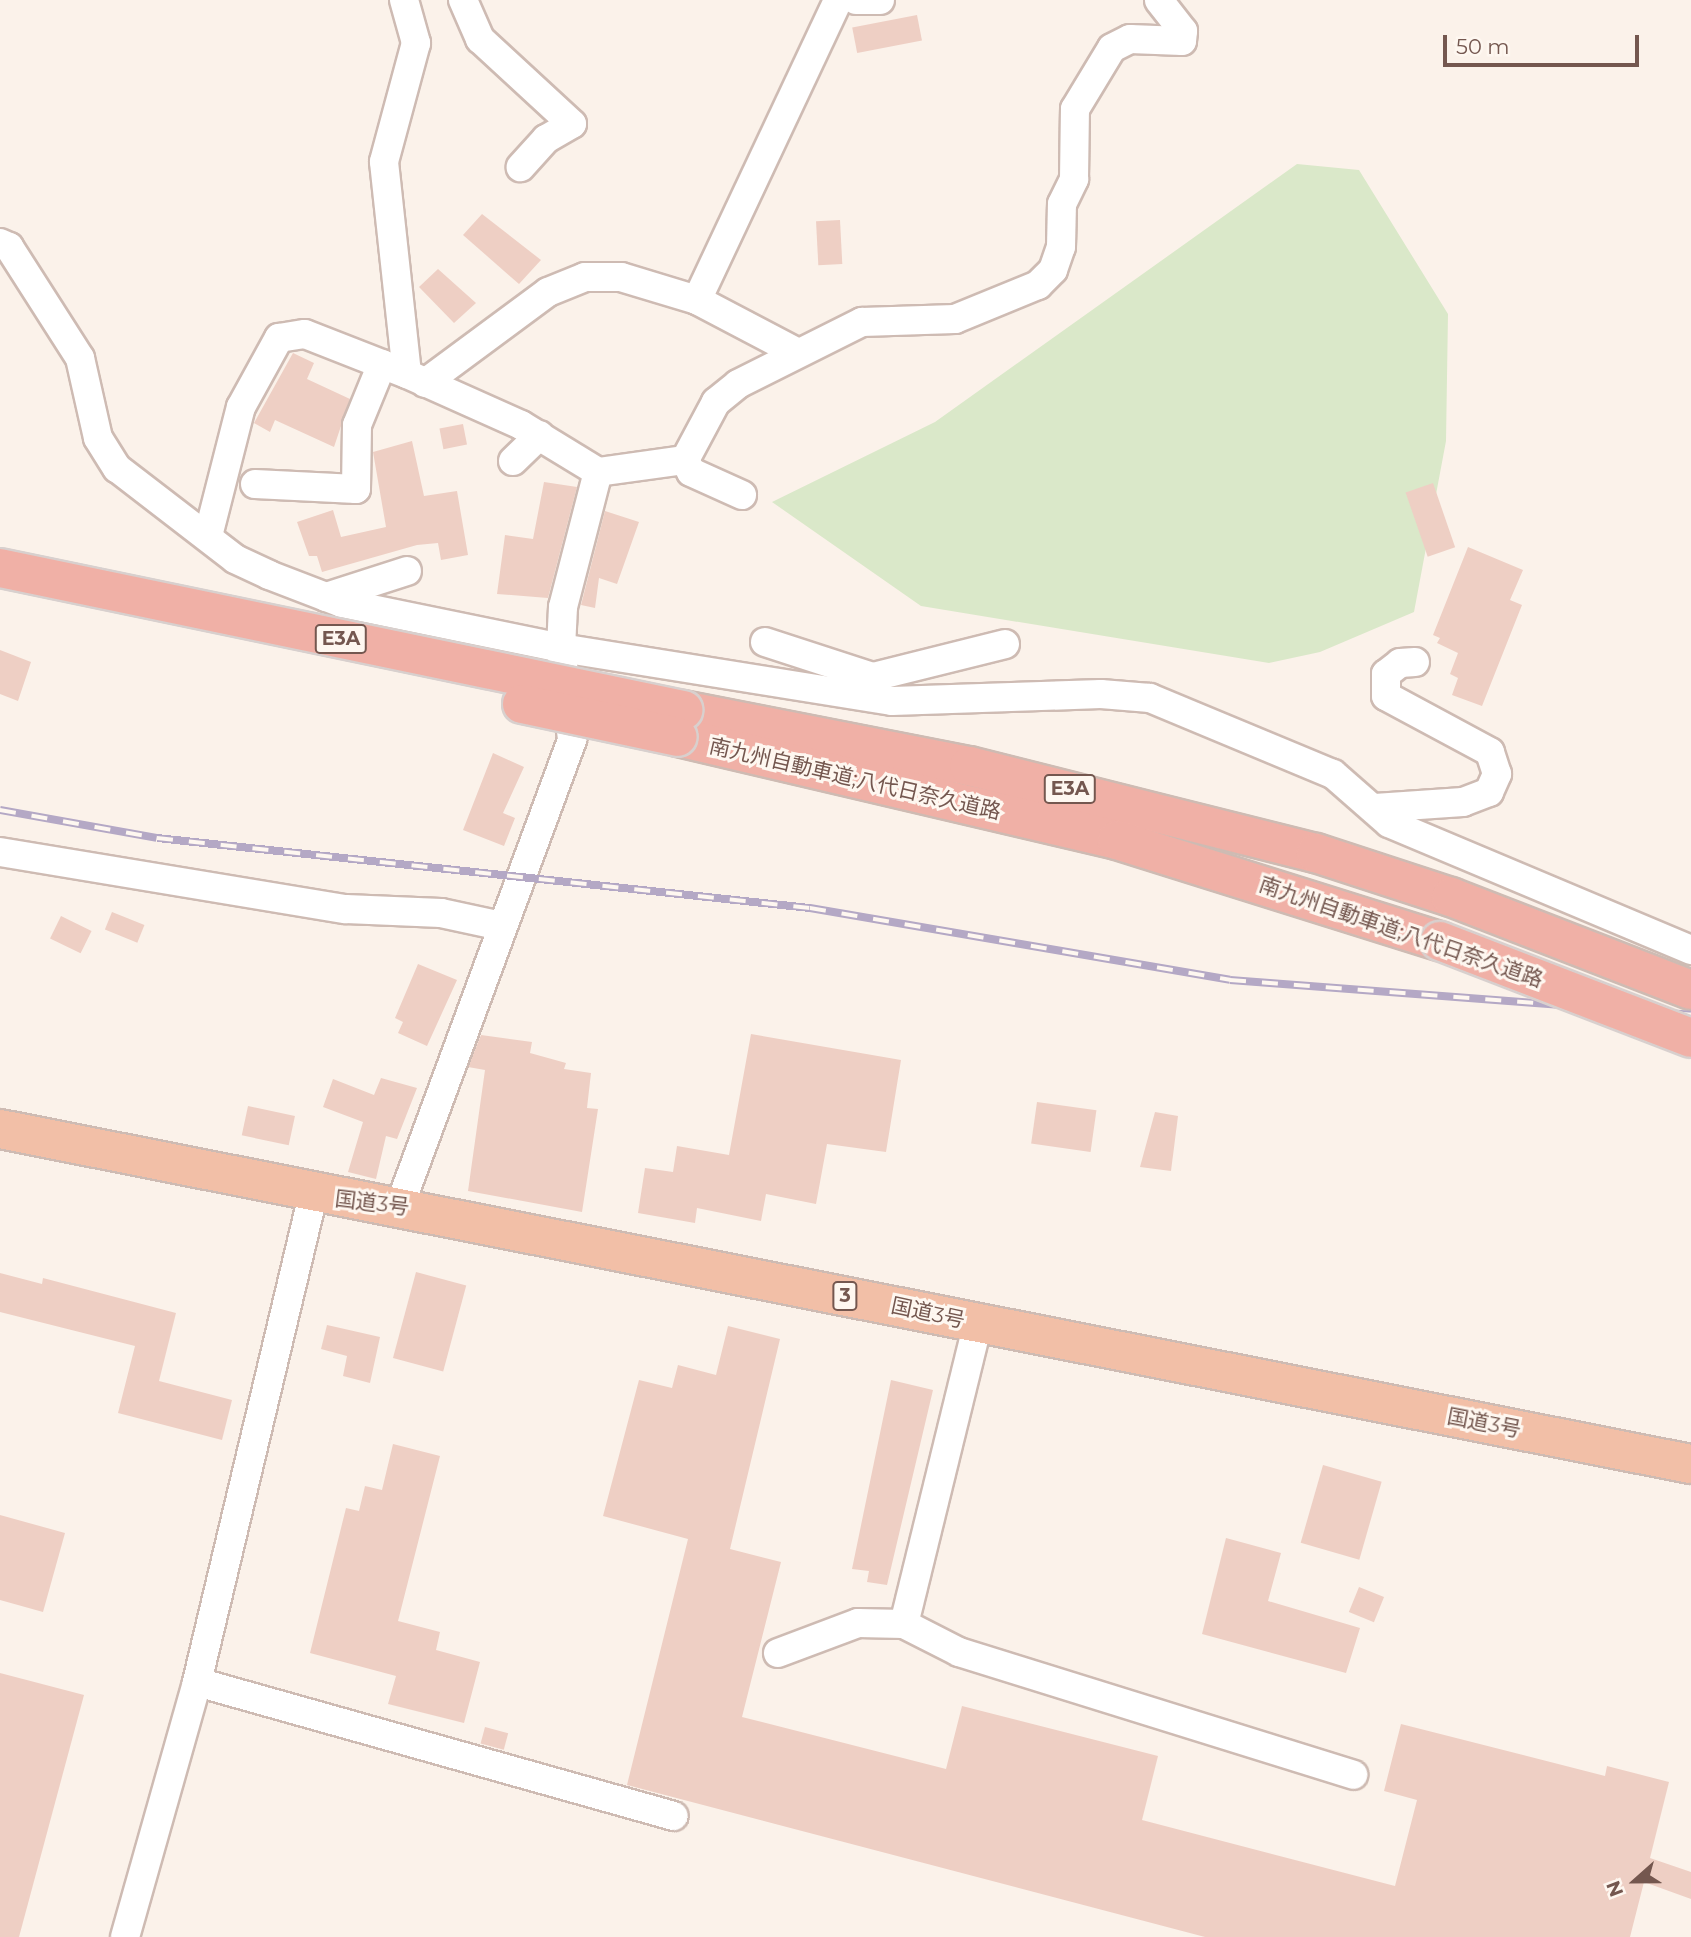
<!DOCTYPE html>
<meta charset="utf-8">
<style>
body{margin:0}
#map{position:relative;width:1691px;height:1937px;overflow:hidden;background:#fbf2ea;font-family:Montserrat,"Noto Sans JP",sans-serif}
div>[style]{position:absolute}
.green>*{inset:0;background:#dae8c9}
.building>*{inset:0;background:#eecfc4;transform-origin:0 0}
.roads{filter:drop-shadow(2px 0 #cebbb3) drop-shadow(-2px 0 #cebbb3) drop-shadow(0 2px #cebbb3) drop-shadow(0 -2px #cebbb3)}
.minor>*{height:28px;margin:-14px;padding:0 14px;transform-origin:14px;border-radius:14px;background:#fff}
.trunk>*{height:38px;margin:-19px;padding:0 19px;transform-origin:19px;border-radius:19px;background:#f2bfa7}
.motorway>*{height:38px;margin:-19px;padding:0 19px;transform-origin:19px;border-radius:19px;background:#f0b0a6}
.rail>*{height:8px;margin-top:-4px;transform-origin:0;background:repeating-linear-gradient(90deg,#fef7f0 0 16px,#b4a8c5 0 32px);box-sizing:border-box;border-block:2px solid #b4a8c5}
.bridges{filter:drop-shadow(2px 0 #d8d0ce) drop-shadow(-2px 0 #d8d0ce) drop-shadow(0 2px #d8d0ce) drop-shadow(0 -2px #d8d0ce)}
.motorway-bridge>*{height:38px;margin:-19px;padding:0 19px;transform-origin:19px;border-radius:19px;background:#f0b0a6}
span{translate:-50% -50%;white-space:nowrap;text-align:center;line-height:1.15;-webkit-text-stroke:6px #fef7f0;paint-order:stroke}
.shield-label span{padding:2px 5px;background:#fef7f0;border:2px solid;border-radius:5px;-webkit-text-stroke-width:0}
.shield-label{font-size:19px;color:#74574f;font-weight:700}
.street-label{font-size:21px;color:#74574f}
.north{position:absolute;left:1600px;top:1846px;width:70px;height:70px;-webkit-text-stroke:5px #fef7f0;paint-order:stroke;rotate:249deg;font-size:19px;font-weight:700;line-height:28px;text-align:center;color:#74574f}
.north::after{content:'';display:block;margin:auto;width:24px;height:32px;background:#74574f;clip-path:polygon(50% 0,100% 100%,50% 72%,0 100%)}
.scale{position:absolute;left:1443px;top:35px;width:196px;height:32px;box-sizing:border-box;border:4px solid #74574f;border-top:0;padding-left:9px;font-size:21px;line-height:24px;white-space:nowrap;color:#74574f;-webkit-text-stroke:5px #fef7f0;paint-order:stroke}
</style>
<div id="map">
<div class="green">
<i style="clip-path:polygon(1297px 164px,1359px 170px,1448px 314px,1446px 441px,1414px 612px,1320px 652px,1269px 663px,921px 606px,772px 502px,935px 422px)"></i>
</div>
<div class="building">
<i style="left:917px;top:15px;width:26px;height:66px;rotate:79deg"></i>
<i style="clip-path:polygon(482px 214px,541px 260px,519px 284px,463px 235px)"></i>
<i style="left:840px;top:220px;width:44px;height:24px;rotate:87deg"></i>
<i style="clip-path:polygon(438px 269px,476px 303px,454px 323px,419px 287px)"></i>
<i style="clip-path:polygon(293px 353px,314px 363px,307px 379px,350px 399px,334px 447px,275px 420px,270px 432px,254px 423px)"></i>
<i style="left:463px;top:424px;width:21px;height:24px;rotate:79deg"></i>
<i style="clip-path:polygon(412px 441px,424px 496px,457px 491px,468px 555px,441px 560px,438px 543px,417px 545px,322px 572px,317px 556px,309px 556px,297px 522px,333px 510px,341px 537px,386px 527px,373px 452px)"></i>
<i style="clip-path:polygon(544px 482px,577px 487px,548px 598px,497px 594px,505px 535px,533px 539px)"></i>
<i style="left:1433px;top:483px;width:68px;height:29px;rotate:71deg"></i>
<i style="clip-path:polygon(605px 511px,639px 522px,617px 584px,599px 578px,595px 608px,581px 605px)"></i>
<i style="clip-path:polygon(1468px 547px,1523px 570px,1510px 600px,1522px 605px,1482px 706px,1452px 695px,1458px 678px,1450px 674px,1458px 653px,1437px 643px,1440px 638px,1433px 635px)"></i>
<i style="clip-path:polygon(0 650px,31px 662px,18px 701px,0 694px)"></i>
<i style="clip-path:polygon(493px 753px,524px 767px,503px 813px,515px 818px,504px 846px,463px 830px)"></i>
<i style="left:112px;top:912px;width:35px;height:19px;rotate:22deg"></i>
<i style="left:61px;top:916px;width:34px;height:25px;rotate:26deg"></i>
<i style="clip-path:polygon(418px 964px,457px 980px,427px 1046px,398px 1033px,403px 1022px,395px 1018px)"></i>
<i style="clip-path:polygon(751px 1034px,901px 1060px,886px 1152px,827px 1144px,816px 1204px,766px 1194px,761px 1221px,697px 1208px,695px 1223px,638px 1213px,645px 1168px,673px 1172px,677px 1146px,729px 1155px)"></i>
<i style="clip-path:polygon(481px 1035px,532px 1042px,530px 1053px,566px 1063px,564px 1069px,591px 1073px,587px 1108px,598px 1109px,582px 1212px,468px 1191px,485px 1070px,468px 1067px)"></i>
<i style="clip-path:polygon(381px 1078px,417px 1088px,397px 1139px,386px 1136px,376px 1179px,348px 1172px,363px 1122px,323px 1107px,333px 1079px,374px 1095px)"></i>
<i style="left:1037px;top:1102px;width:60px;height:42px;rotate:8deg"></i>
<i style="left:248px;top:1106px;width:48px;height:30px;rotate:12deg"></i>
<i style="clip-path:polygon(1155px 1112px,1178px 1116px,1171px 1171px,1140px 1167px)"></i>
<i style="left:416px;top:1272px;width:52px;height:89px;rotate:15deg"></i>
<i style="clip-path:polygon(0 1273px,42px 1284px,43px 1278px,176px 1313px,159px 1381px,232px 1400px,222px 1440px,118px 1413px,135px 1346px,0 1312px)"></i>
<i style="clip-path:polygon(327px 1325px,380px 1337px,370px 1383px,343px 1376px,347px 1356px,321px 1349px)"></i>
<i style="clip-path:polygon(728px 1326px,780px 1339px,730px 1549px,781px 1562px,742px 1717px,946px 1769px,962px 1706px,1158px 1756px,1142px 1820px,1395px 1886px,1417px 1800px,1384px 1791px,1401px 1724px,1605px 1776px,1607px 1766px,1669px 1782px,1650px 1858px,1691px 1872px,1691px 1899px,1644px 1882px,1630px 1937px,1205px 1937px,627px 1785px,688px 1539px,603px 1516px,639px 1380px,672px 1388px,678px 1365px,716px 1375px)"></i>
<i style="clip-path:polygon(891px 1380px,933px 1390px,887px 1585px,867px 1582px,869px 1571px,852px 1569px)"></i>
<i style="clip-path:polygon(393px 1444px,440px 1456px,398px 1621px,440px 1632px,436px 1650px,480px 1662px,464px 1723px,388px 1704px,396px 1676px,310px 1653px,346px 1508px,359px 1511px,365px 1486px,382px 1490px)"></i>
<i style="left:1323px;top:1465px;width:61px;height:81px;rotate:16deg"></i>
<i style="clip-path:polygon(0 1515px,65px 1533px,43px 1612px,0 1600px)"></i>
<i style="clip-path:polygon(1226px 1538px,1281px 1553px,1268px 1601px,1360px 1628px,1346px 1673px,1202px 1634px)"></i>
<i style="left:1359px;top:1587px;width:27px;height:27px;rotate:22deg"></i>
<i style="clip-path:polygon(0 1673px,84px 1695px,19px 1937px,0 1937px)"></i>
<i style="left:485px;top:1727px;width:24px;height:17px;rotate:15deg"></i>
</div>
<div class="roads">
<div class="minor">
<i style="left:404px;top:0;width:45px;rotate:74.4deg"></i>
<i style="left:416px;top:43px;width:123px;rotate:105.1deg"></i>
<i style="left:384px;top:162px;width:213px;rotate:83.8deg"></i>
<i style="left:407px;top:374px;width:125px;rotate:24.1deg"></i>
<i style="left:521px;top:425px;width:90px;rotate:31.4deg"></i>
<i style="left:463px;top:0;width:43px;rotate:66.4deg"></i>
<i style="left:480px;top:39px;width:125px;rotate:42.7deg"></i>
<i style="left:572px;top:124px;width:30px;rotate:150deg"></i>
<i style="left:546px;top:139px;width:38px;rotate:132deg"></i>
<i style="left:856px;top:0;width:24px"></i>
<i style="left:0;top:243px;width:10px;rotate:24deg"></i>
<i style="left:9px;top:247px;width:132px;rotate:57.4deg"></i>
<i style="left:80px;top:358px;width:82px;rotate:77.3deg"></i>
<i style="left:98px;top:438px;width:36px;rotate:58deg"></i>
<i style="left:117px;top:468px;width:149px;rotate:37.6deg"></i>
<i style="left:235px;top:559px;width:38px;rotate:25deg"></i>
<i style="left:269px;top:575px;width:78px;rotate:21deg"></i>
<i style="left:342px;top:603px;width:224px;rotate:11.6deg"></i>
<i style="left:561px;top:648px;width:335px;rotate:9.1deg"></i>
<i style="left:892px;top:701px;width:209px;rotate:-1.9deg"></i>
<i style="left:1101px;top:694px;width:49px;rotate:4.7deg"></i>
<i style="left:1150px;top:698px;width:198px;rotate:22.6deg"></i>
<i style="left:1333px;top:774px;width:74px;rotate:41.2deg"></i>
<i style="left:1389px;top:823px;width:328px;rotate:22.8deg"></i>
<i style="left:697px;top:300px;width:331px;rotate:-64.8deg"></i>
<i style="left:425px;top:383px;width:153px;rotate:-36.5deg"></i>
<i style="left:548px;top:292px;width:40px;rotate:-22deg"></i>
<i style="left:585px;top:277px;width:36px"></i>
<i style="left:621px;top:277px;width:79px;rotate:16.8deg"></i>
<i style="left:697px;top:300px;width:114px;rotate:27.7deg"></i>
<i style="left:685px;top:460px;width:13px;rotate:63deg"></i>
<i style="left:691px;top:472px;width:56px;rotate:24.3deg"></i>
<i style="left:513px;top:461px;width:37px;rotate:-44deg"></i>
<i style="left:598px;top:472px;width:88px;rotate:-7.9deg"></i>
<i style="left:685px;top:460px;width:66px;rotate:-61.9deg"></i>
<i style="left:716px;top:402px;width:28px;rotate:-39deg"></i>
<i style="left:738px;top:384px;width:139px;rotate:-26.6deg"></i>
<i style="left:862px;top:322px;width:93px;rotate:-1.8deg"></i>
<i style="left:955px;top:319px;width:90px;rotate:-22.3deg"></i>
<i style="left:1038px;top:285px;width:21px;rotate:-45deg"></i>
<i style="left:1053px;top:270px;width:24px;rotate:-71deg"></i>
<i style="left:1061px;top:247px;width:43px;rotate:-88.7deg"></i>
<i style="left:1062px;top:204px;width:28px;rotate:-64deg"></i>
<i style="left:1074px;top:179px;width:70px;rotate:-89.2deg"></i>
<i style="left:1075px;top:109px;width:71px;rotate:-58.8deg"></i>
<i style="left:1112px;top:48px;width:20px;rotate:-27deg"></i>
<i style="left:1130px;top:39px;width:52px;rotate:2.2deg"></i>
<i style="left:1182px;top:41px;width:10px;rotate:-84deg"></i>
<i style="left:1183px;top:31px;width:39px;rotate:-128deg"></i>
<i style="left:255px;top:484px;width:101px;rotate:2.8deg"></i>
<i style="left:356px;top:489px;width:64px;rotate:-89.1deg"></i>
<i style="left:357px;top:425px;width:66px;rotate:-67.7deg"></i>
<i style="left:208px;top:536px;width:133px;rotate:-75.7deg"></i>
<i style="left:241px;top:407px;width:79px;rotate:-61.2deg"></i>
<i style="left:279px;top:338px;width:26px;rotate:-9deg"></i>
<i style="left:305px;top:334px;width:110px;rotate:21.4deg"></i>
<i style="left:326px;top:597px;width:85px;rotate:-17.8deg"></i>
<i style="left:765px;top:642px;width:114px;rotate:18deg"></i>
<i style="left:873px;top:677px;width:23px;rotate:130deg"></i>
<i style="left:873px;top:677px;width:136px;rotate:-14deg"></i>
<i style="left:1375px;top:808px;width:88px;rotate:-3.9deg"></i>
<i style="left:1463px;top:802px;width:28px;rotate:-21deg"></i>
<i style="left:1489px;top:792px;width:20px;rotate:-66deg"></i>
<i style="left:1497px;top:774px;width:23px;rotate:-108deg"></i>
<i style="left:1490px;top:752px;width:118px;rotate:-151.7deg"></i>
<i style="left:1386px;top:696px;width:22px;rotate:-90deg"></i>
<i style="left:1386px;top:674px;width:18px;rotate:-38deg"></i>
<i style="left:1400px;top:663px;width:15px;rotate:-4deg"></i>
<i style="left:0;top:852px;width:351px;rotate:9.4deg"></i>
<i style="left:346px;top:909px;width:95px;rotate:2.4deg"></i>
<i style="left:441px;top:913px;width:61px;rotate:12.2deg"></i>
<i style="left:400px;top:1205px;width:497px;rotate:-69.7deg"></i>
<i style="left:572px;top:739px;width:92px;rotate:-96.9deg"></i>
<i style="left:561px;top:648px;width:41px;rotate:-87.2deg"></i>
<i style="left:563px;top:607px;width:139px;rotate:-75.5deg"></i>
<i style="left:904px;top:1624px;width:310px;rotate:-76.2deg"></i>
<i style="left:778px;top:1653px;width:85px;rotate:-20.6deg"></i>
<i style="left:858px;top:1623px;width:46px;rotate:1.2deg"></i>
<i style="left:904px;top:1624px;width:62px;rotate:27deg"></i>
<i style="left:959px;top:1652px;width:413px;rotate:17.3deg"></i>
<i style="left:197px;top:1682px;width:495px;rotate:15.7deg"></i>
<i style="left:125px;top:1937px;width:265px;rotate:-74.2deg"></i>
<i style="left:197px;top:1682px;width:501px;rotate:-76.6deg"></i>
</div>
<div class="trunk">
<i style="left:0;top:1129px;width:1724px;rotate:11.21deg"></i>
</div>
<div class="motorway">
<i style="left:683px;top:710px;width:291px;rotate:11.1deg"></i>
<i style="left:969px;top:766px;width:358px;rotate:14.1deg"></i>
<i style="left:1316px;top:853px;width:142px;rotate:18.1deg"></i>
<i style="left:1451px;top:897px;width:257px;rotate:21.2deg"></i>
<i style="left:678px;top:737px;width:451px;rotate:13.2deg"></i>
<i style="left:1117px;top:840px;width:338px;rotate:17.4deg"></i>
</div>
</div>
<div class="rail">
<i style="left:0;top:810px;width:159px;rotate:10.1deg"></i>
<i style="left:157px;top:838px;width:657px;rotate:6.12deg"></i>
<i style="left:810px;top:908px;width:426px;rotate:9.7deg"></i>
<i style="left:1230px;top:980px;width:462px;rotate:4.3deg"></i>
</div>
<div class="bridges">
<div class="motorway-bridge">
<i style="left:0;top:568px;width:698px;rotate:11.74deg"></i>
<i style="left:522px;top:704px;width:159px;rotate:11.9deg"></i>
<i style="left:1440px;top:941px;width:269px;rotate:21.1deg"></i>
</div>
</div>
<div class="shield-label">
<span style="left:341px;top:639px">E3A</span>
<span style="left:1070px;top:789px">E3A</span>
<span style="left:845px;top:1296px">3</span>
</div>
<div class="street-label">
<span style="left:855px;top:779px;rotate:13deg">南九州自動車道;八代日奈久道路</span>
<span style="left:1401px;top:932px;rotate:19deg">南九州自動車道;八代日奈久道路</span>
<span style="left:372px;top:1203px;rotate:7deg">国道3号</span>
<span style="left:928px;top:1313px;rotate:12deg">国道3号</span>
<span style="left:1484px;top:1423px;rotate:11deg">国道3号</span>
</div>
<div class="north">N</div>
<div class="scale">50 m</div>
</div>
